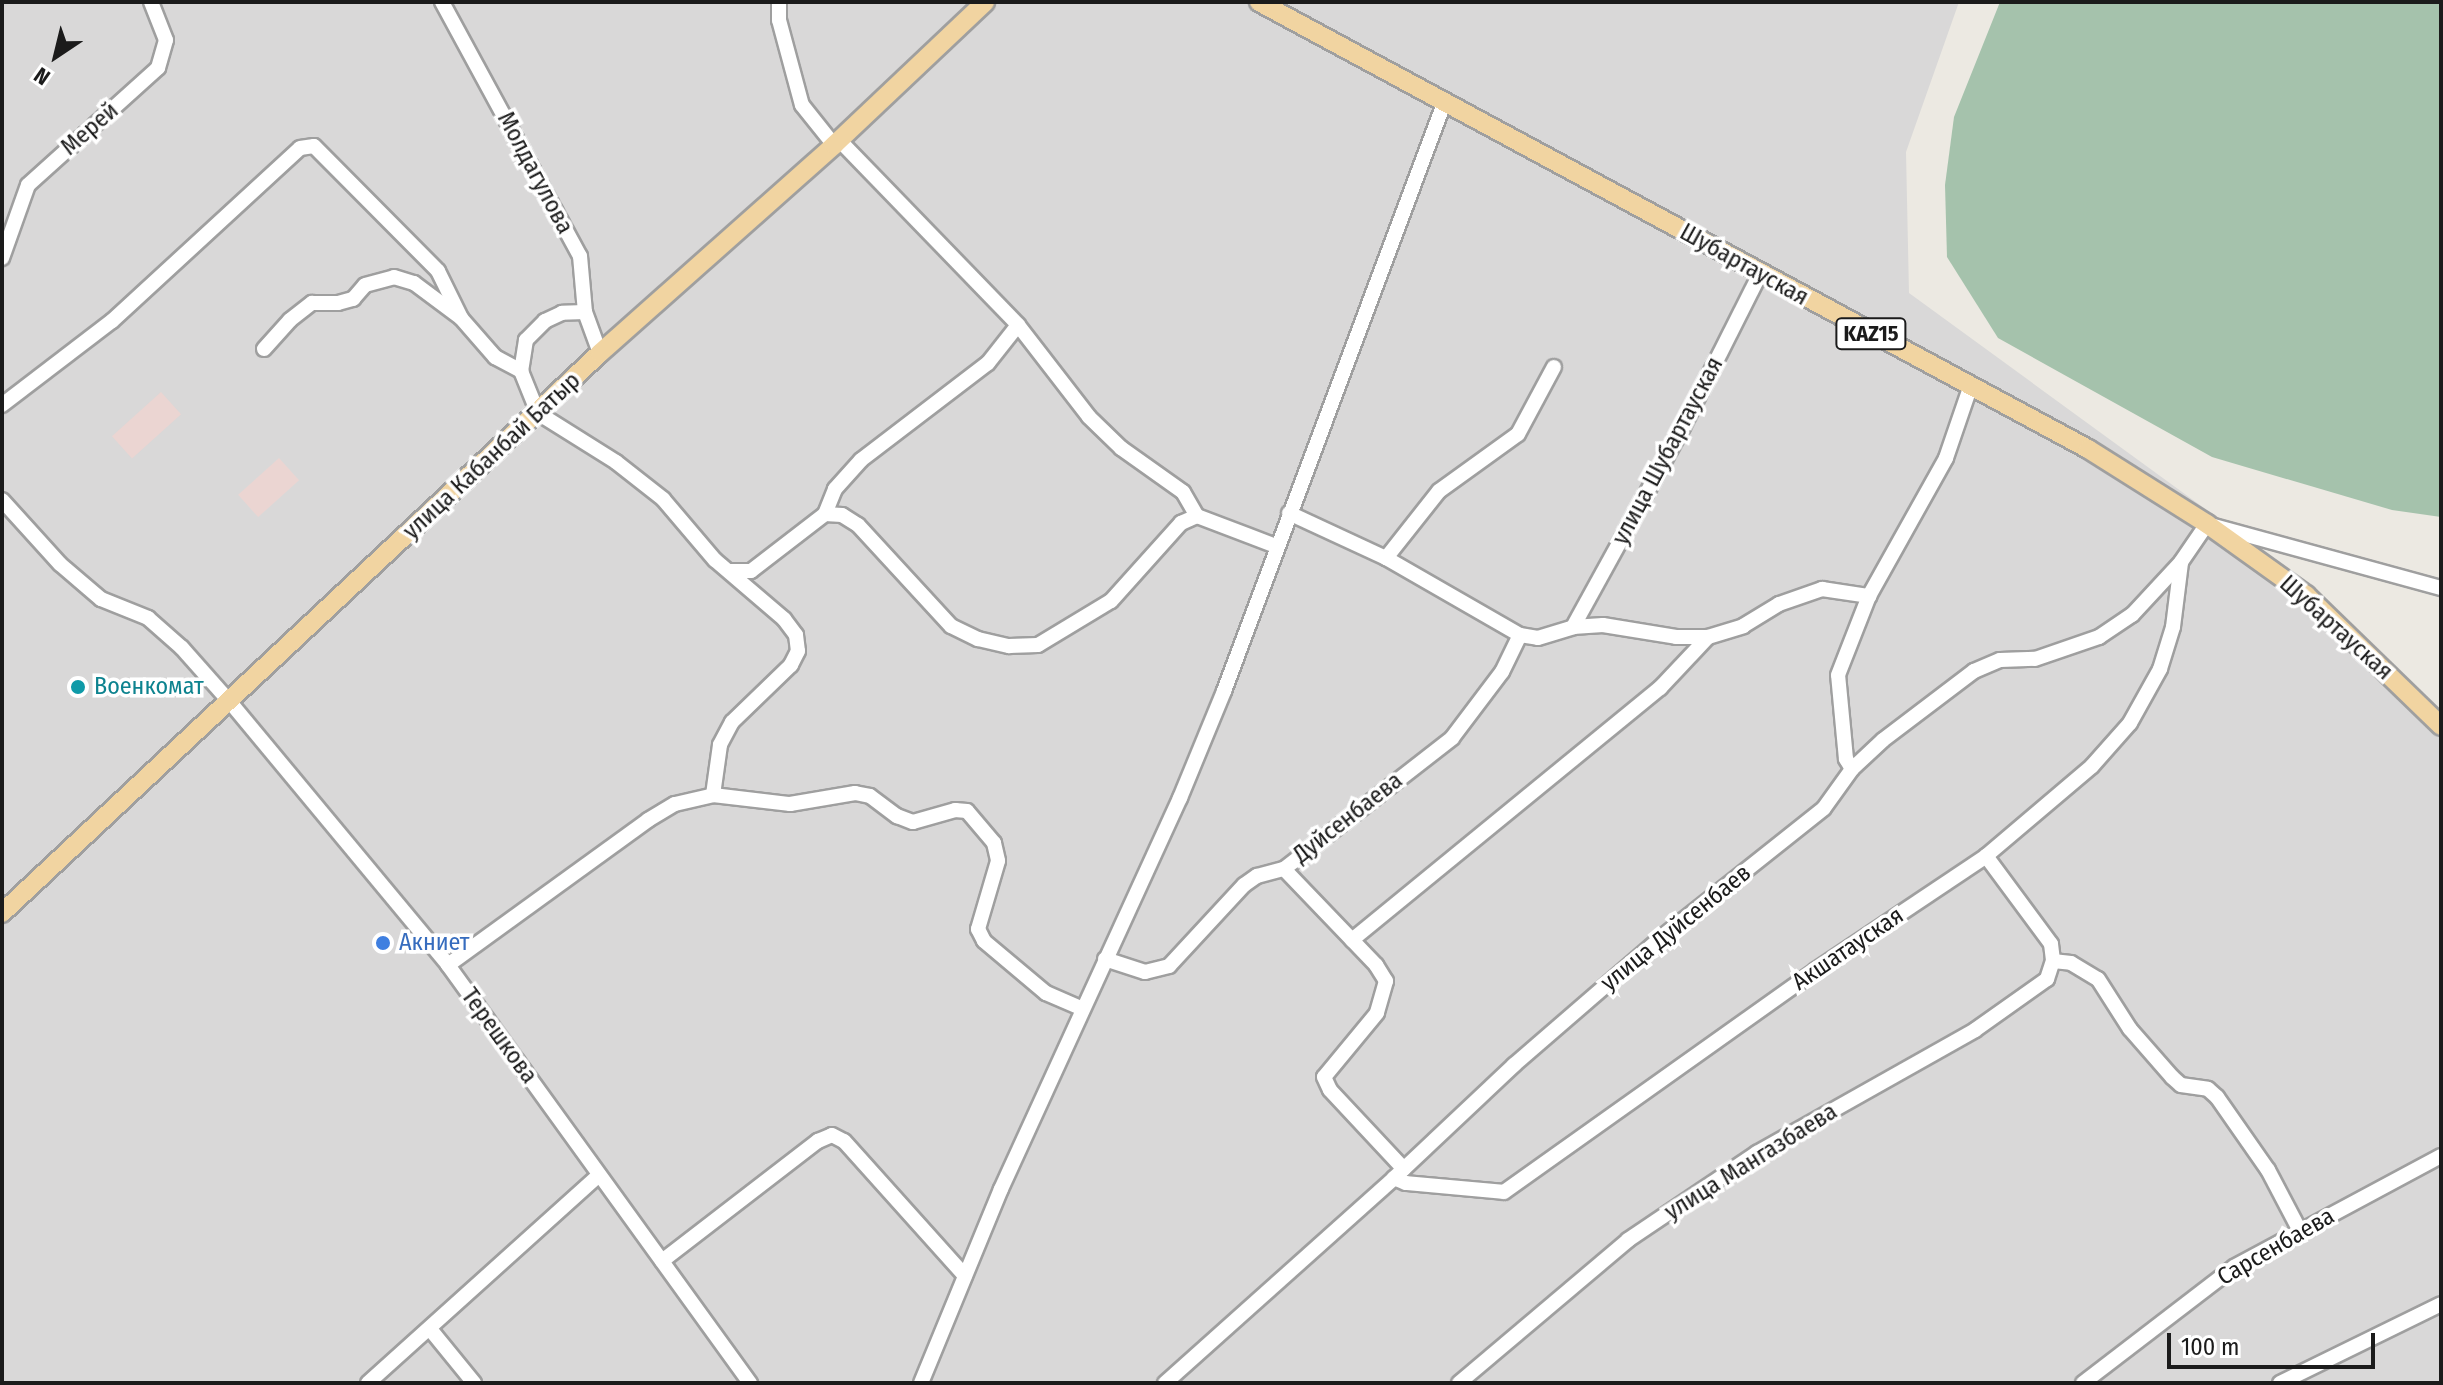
<!DOCTYPE html>
<meta charset="utf-8">
<style>
body{margin:0}
#map{position:relative;width:2443px;height:1385px;overflow:hidden;background:#ece9e2;font-family:"Fira Sans Condensed",sans-serif}
div>[style]{position:absolute}
.residential>*{inset:0;background:#d9d8d8}
.commercial>*{inset:0;background:#ebd5d2;transform-origin:0 0}
.cemetery>*{inset:0;background:#a5c2ac}
.roads{filter:drop-shadow(2px 0 #9f9f9f) drop-shadow(-2px 0 #9f9f9f) drop-shadow(0 2px #9f9f9f) drop-shadow(0 -2px #9f9f9f)}
.minor>*{height:14px;margin:-7px;padding:0 7px;transform-origin:7px;border-radius:7px;background:#fff}
.major>*{height:18px;margin:-9px;padding:0 9px;transform-origin:9px;border-radius:9px;background:#f1d4a1}
.dots>*{width:22px;height:22px;translate:-50% -50%;box-sizing:border-box;border:4px solid #fff;border-radius:50%}
span{translate:-50% -50%;white-space:nowrap;text-align:center;line-height:1.15;-webkit-text-stroke:7px #fff;paint-order:stroke}
.shield-label span{padding:2px 6px;background:#fff;border:2px solid;border-radius:6px;-webkit-text-stroke-width:0}
.shield-label{font-size:22px;color:#1b1b1b;font-weight:700}
.street-label{font-size:24px;color:#1b1b1b}
.culture-label{font-size:24px;color:#0d838f}
.left{translate:0 -50%;text-align:left}
.shop-label{font-size:24px;color:#366cbe}
.frame{position:absolute;inset:0;border:4px solid #1b1b1b;pointer-events:none}
.north{position:absolute;left:16px;top:16px;width:80px;height:80px;-webkit-text-stroke:6px #fff;paint-order:stroke;rotate:215deg;font-size:22px;font-weight:700;line-height:32px;text-align:center;color:#1b1b1b}
.north::after{content:'';display:block;margin:auto;width:28px;height:36px;background:#1b1b1b;clip-path:polygon(50% 0,100% 100%,50% 72%,0 100%)}
.scale{position:absolute;left:2167px;top:1333px;width:208px;height:36px;box-sizing:border-box;border:4px solid #1b1b1b;border-top:0;padding-left:10px;font-size:24px;line-height:28px;white-space:nowrap;color:#1b1b1b;-webkit-text-stroke:6px #fff;paint-order:stroke}
</style>
<div id="map">
<div class="residential">
<i style="clip-path:polygon(2px 2px,1959px 2px,1906px 152px,1909px 293px,2296px 575px,2441px 716px,2441px 1383px,2px 1383px)"></i>
</div>
<div class="commercial">
<i style="left:161px;top:392px;width:30px;height:66px;rotate:48deg"></i>
<i style="left:279px;top:458px;width:30px;height:55px;rotate:48deg"></i>
</div>
<div class="cemetery">
<i style="clip-path:polygon(2000px 2px,2441px 2px,2441px 517px,2392px 510px,2212px 457px,1998px 338px,1947px 257px,1945px 185px,1954px 117px)"></i>
</div>
<div class="roads">
<div class="minor">
<i style="left:442px;top:2px;width:289px;rotate:61.5deg"></i>
<i style="left:580px;top:256px;width:56px;rotate:84.9deg"></i>
<i style="left:585px;top:312px;width:44px;rotate:69.9deg"></i>
<i style="left:779px;top:2px;width:18px;rotate:90deg"></i>
<i style="left:779px;top:20px;width:88px;rotate:74.9deg"></i>
<i style="left:802px;top:105px;width:51px;rotate:51.3deg"></i>
<i style="left:839px;top:140px;width:257px;rotate:45.9deg"></i>
<i style="left:1018px;top:325px;width:116px;rotate:52.3deg"></i>
<i style="left:1089px;top:417px;width:45px;rotate:44.1deg"></i>
<i style="left:1121px;top:448px;width:76px;rotate:35.4deg"></i>
<i style="left:1183px;top:492px;width:28px;rotate:60deg"></i>
<i style="left:2px;top:258px;width:77px;rotate:-70.4deg"></i>
<i style="left:28px;top:185px;width:175px;rotate:-42deg"></i>
<i style="left:158px;top:68px;width:29px;rotate:-74deg"></i>
<i style="left:166px;top:40px;width:41px;rotate:-111.5deg"></i>
<i style="left:585px;top:312px;width:23px;rotate:178deg"></i>
<i style="left:562px;top:313px;width:19px;rotate:155deg"></i>
<i style="left:545px;top:321px;width:27px;rotate:135deg"></i>
<i style="left:526px;top:340px;width:31px;rotate:99deg"></i>
<i style="left:521px;top:371px;width:45px;rotate:68deg"></i>
<i style="left:538px;top:413px;width:92px;rotate:32.1deg"></i>
<i style="left:616px;top:462px;width:60px;rotate:38.2deg"></i>
<i style="left:663px;top:499px;width:80px;rotate:49.6deg"></i>
<i style="left:715px;top:560px;width:91px;rotate:40.5deg"></i>
<i style="left:784px;top:619px;width:20px;rotate:53deg"></i>
<i style="left:796px;top:635px;width:16px;rotate:83deg"></i>
<i style="left:798px;top:651px;width:16px;rotate:117deg"></i>
<i style="left:791px;top:665px;width:82px;rotate:136deg"></i>
<i style="left:732px;top:722px;width:26px;rotate:118deg"></i>
<i style="left:720px;top:745px;width:50px;rotate:98deg"></i>
<i style="left:264px;top:349px;width:39px;rotate:-48deg"></i>
<i style="left:290px;top:320px;width:28px;rotate:-38deg"></i>
<i style="left:312px;top:303px;width:26px"></i>
<i style="left:338px;top:303px;width:16px;rotate:-15deg"></i>
<i style="left:353px;top:299px;width:18px;rotate:-49deg"></i>
<i style="left:365px;top:285px;width:30px;rotate:-15deg"></i>
<i style="left:394px;top:277px;width:21px;rotate:17deg"></i>
<i style="left:414px;top:283px;width:59px;rotate:36.7deg"></i>
<i style="left:461px;top:318px;width:52px;rotate:48.9deg"></i>
<i style="left:495px;top:357px;width:30px;rotate:28deg"></i>
<i style="left:2px;top:405px;width:138px;rotate:-37.4deg"></i>
<i style="left:112px;top:321px;width:255px;rotate:-42.6deg"></i>
<i style="left:300px;top:148px;width:14px;rotate:-8deg"></i>
<i style="left:314px;top:146px;width:176px;rotate:45.2deg"></i>
<i style="left:438px;top:271px;width:52px;rotate:63.9deg"></i>
<i style="left:2px;top:500px;width:86px;rotate:47.8deg"></i>
<i style="left:60px;top:564px;width:54px;rotate:40.5deg"></i>
<i style="left:101px;top:599px;width:51px;rotate:22deg"></i>
<i style="left:148px;top:618px;width:45px;rotate:41.4deg"></i>
<i style="left:182px;top:648px;width:72px;rotate:48.4deg"></i>
<i style="left:230px;top:702px;width:342px;rotate:50.3deg"></i>
<i style="left:448px;top:965px;width:516px;rotate:54.15deg"></i>
<i style="left:1289px;top:513px;width:107px;rotate:24.9deg"></i>
<i style="left:1386px;top:558px;width:155px;rotate:29.9deg"></i>
<i style="left:1520px;top:635px;width:18px;rotate:9deg"></i>
<i style="left:1538px;top:638px;width:37px;rotate:-17deg"></i>
<i style="left:1573px;top:627px;width:30px;rotate:-4deg"></i>
<i style="left:1603px;top:625px;width:74px;rotate:9.3deg"></i>
<i style="left:1676px;top:637px;width:32px"></i>
<i style="left:1708px;top:637px;width:37px;rotate:-17deg"></i>
<i style="left:1743px;top:626px;width:42px;rotate:-31.4deg"></i>
<i style="left:1779px;top:604px;width:46px;rotate:-19.2deg"></i>
<i style="left:1822px;top:589px;width:48px;rotate:8.5deg"></i>
<i style="left:825px;top:514px;width:27px;rotate:-68deg"></i>
<i style="left:835px;top:489px;width:39px;rotate:-48deg"></i>
<i style="left:861px;top:460px;width:160px;rotate:-37.4deg"></i>
<i style="left:988px;top:363px;width:48px;rotate:-51.7deg"></i>
<i style="left:1386px;top:558px;width:85px;rotate:-51.7deg"></i>
<i style="left:1439px;top:491px;width:97px;rotate:-35.8deg"></i>
<i style="left:1518px;top:434px;width:76px;rotate:-61.8deg"></i>
<i style="left:729px;top:571px;width:22px"></i>
<i style="left:751px;top:571px;width:93px;rotate:-37.6deg"></i>
<i style="left:825px;top:514px;width:17px;rotate:3deg"></i>
<i style="left:842px;top:515px;width:19px;rotate:32deg"></i>
<i style="left:858px;top:525px;width:137px;rotate:47.4deg"></i>
<i style="left:951px;top:626px;width:30px;rotate:26deg"></i>
<i style="left:978px;top:639px;width:32px;rotate:13deg"></i>
<i style="left:1009px;top:646px;width:29px;rotate:-2deg"></i>
<i style="left:1038px;top:645px;width:85px;rotate:-31.1deg"></i>
<i style="left:1111px;top:601px;width:105px;rotate:-48.1deg"></i>
<i style="left:1181px;top:523px;width:17px;rotate:-24deg"></i>
<i style="left:1197px;top:516px;width:85px;rotate:20.8deg"></i>
<i style="left:1573px;top:627px;width:228px;rotate:-61.2deg"></i>
<i style="left:1683px;top:427px;width:171px;rotate:-63.3deg"></i>
<i style="left:1852px;top:769px;width:12px;rotate:-121deg"></i>
<i style="left:1846px;top:759px;width:84px;rotate:-95.4deg"></i>
<i style="left:1838px;top:675px;width:85px;rotate:-68.6deg"></i>
<i style="left:1869px;top:596px;width:158px;rotate:-60.8deg"></i>
<i style="left:1946px;top:458px;width:74px;rotate:-71.1deg"></i>
<i style="left:1986px;top:856px;width:109px;rotate:53.5deg"></i>
<i style="left:2051px;top:944px;width:17px;rotate:83deg"></i>
<i style="left:2053px;top:961px;width:18px;rotate:6deg"></i>
<i style="left:2071px;top:963px;width:31px;rotate:31deg"></i>
<i style="left:2098px;top:979px;width:59px;rotate:57.4deg"></i>
<i style="left:2130px;top:1029px;width:64px;rotate:48.8deg"></i>
<i style="left:2172px;top:1077px;width:12px;rotate:42deg"></i>
<i style="left:2181px;top:1085px;width:27px;rotate:8deg"></i>
<i style="left:2208px;top:1089px;width:12px;rotate:42deg"></i>
<i style="left:2217px;top:1097px;width:89px;rotate:55.1deg"></i>
<i style="left:2268px;top:1170px;width:69px;rotate:62.3deg"></i>
<i style="left:1284px;top:869px;width:133px;rotate:46.2deg"></i>
<i style="left:1376px;top:965px;width:19px;rotate:58deg"></i>
<i style="left:1386px;top:981px;width:33px;rotate:106deg"></i>
<i style="left:1377px;top:1013px;width:83px;rotate:129.6deg"></i>
<i style="left:1324px;top:1077px;width:14px;rotate:65deg"></i>
<i style="left:1330px;top:1090px;width:108px;rotate:46.9deg"></i>
<i style="left:1352px;top:940px;width:398px;rotate:-39.3deg"></i>
<i style="left:1660px;top:688px;width:70px;rotate:-46.7deg"></i>
<i style="left:1105px;top:959px;width:42px;rotate:18deg"></i>
<i style="left:1145px;top:972px;width:25px;rotate:-14deg"></i>
<i style="left:1169px;top:966px;width:110px;rotate:-47.2deg"></i>
<i style="left:1244px;top:885px;width:16px;rotate:-35deg"></i>
<i style="left:1257px;top:876px;width:28px;rotate:-15deg"></i>
<i style="left:1284px;top:869px;width:213px;rotate:-37.9deg"></i>
<i style="left:1452px;top:738px;width:83px;rotate:-52.9deg"></i>
<i style="left:1502px;top:672px;width:41px;rotate:-64.1deg"></i>
<i style="left:448px;top:965px;width:247px;rotate:-35.9deg"></i>
<i style="left:648px;top:820px;width:31px;rotate:-31deg"></i>
<i style="left:675px;top:804px;width:39px;rotate:-13deg"></i>
<i style="left:713px;top:795px;width:78px;rotate:6.7deg"></i>
<i style="left:790px;top:804px;width:66px;rotate:-9.6deg"></i>
<i style="left:855px;top:793px;width:15px;rotate:11deg"></i>
<i style="left:870px;top:796px;width:34px;rotate:37deg"></i>
<i style="left:897px;top:816px;width:17px;rotate:21deg"></i>
<i style="left:913px;top:822px;width:44px;rotate:-15.9deg"></i>
<i style="left:955px;top:810px;width:12px;rotate:5deg"></i>
<i style="left:967px;top:811px;width:42px;rotate:49.8deg"></i>
<i style="left:994px;top:843px;width:18px;rotate:77deg"></i>
<i style="left:998px;top:861px;width:71px;rotate:106.4deg"></i>
<i style="left:978px;top:929px;width:13px;rotate:63deg"></i>
<i style="left:984px;top:941px;width:81px;rotate:40deg"></i>
<i style="left:1046px;top:993px;width:40px;rotate:23.4deg"></i>
<i style="left:1394px;top:1178px;width:13px;rotate:23deg"></i>
<i style="left:1406px;top:1183px;width:98px;rotate:5.2deg"></i>
<i style="left:1504px;top:1192px;width:383px;rotate:-35.4deg"></i>
<i style="left:1816px;top:970px;width:205px;rotate:-33.8deg"></i>
<i style="left:1986px;top:856px;width:139px;rotate:-40.3deg"></i>
<i style="left:2092px;top:766px;width:57px;rotate:-48.5deg"></i>
<i style="left:2130px;top:723px;width:62px;rotate:-60.9deg"></i>
<i style="left:2160px;top:669px;width:44px;rotate:-72.8deg"></i>
<i style="left:2173px;top:627px;width:64px;rotate:-82.9deg"></i>
<i style="left:662px;top:1261px;width:197px;rotate:-37.6deg"></i>
<i style="left:818px;top:1141px;width:15px;rotate:-23deg"></i>
<i style="left:832px;top:1135px;width:13px;rotate:27deg"></i>
<i style="left:844px;top:1141px;width:181px;rotate:48.1deg"></i>
<i style="left:430px;top:1329px;width:70px;rotate:50.8deg"></i>
<i style="left:368px;top:1383px;width:311px;rotate:-42deg"></i>
<i style="left:921px;top:1383px;width:210px;rotate:-67.6deg"></i>
<i style="left:1001px;top:1189px;width:430px;rotate:-65.4deg"></i>
<i style="left:1180px;top:798px;width:116px;rotate:-67.6deg"></i>
<i style="left:1224px;top:691px;width:630px;rotate:-69.47deg"></i>
<i style="left:1165px;top:1383px;width:307px;rotate:-41.8deg"></i>
<i style="left:1394px;top:1178px;width:165px;rotate:-43.3deg"></i>
<i style="left:1514px;top:1065px;width:189px;rotate:-40.9deg"></i>
<i style="left:1657px;top:941px;width:213px;rotate:-38.5deg"></i>
<i style="left:1824px;top:808px;width:48px;rotate:-54.3deg"></i>
<i style="left:1852px;top:769px;width:42px;rotate:-43.1deg"></i>
<i style="left:1883px;top:740px;width:114px;rotate:-37.2deg"></i>
<i style="left:1974px;top:671px;width:28px;rotate:-23deg"></i>
<i style="left:2000px;top:660px;width:35px;rotate:-2deg"></i>
<i style="left:2035px;top:659px;width:68px;rotate:-19deg"></i>
<i style="left:2099px;top:637px;width:40px;rotate:-34deg"></i>
<i style="left:2132px;top:615px;width:72px;rotate:-47.2deg"></i>
<i style="left:2181px;top:562px;width:46px;rotate:-55.6deg"></i>
<i style="left:2207px;top:524px;width:243px;rotate:15.3deg"></i>
<i style="left:1459px;top:1383px;width:221px;rotate:-40.2deg"></i>
<i style="left:1628px;top:1240px;width:156px;rotate:-34deg"></i>
<i style="left:1757px;top:1153px;width:250px;rotate:-29.4deg"></i>
<i style="left:1975px;top:1030px;width:88px;rotate:-35.3deg"></i>
<i style="left:2047px;top:979px;width:19px;rotate:-72deg"></i>
<i style="left:2083px;top:1383px;width:190px;rotate:-37.5deg"></i>
<i style="left:2234px;top:1267px;width:235px;rotate:-28.2deg"></i>
<i style="left:2280px;top:1383px;width:179px;rotate:-26.1deg"></i>
</div>
<div class="major">
<i style="left:1259px;top:2px;width:942px;rotate:28.33deg"></i>
<i style="left:2088px;top:449px;width:141px;rotate:32.2deg"></i>
<i style="left:2207px;top:524px;width:122px;rotate:35.6deg"></i>
<i style="left:2306px;top:595px;width:188px;rotate:44.1deg"></i>
<i style="left:2px;top:913px;width:819px;rotate:-43.12deg"></i>
<i style="left:600px;top:353px;width:313px;rotate:-41.6deg"></i>
<i style="left:834px;top:145px;width:208px;rotate:-43.4deg"></i>
</div>
</div>
<div class="dots">
<i style="left:78px;top:687px;background:#0f9aa8"></i>
<i style="left:383px;top:943px;background:#3f7fe0"></i>
</div>
<div class="shield-label">
<span style="left:1871px;top:334px">KAZ15</span>
</div>
<div class="street-label">
<span style="left:90px;top:129px;rotate:-41deg">Мерей</span>
<span style="left:535px;top:173px;rotate:62deg">Молдагулова</span>
<span style="left:1744px;top:265px;rotate:29deg">Шубартауская</span>
<span style="left:1668px;top:451px;rotate:-62deg">улица Шубартауская</span>
<span style="left:492px;top:456px;rotate:-43deg">улица Кабанбай Батыр</span>
<span style="left:2336px;top:628px;rotate:42deg">Шубартауская</span>
<span style="left:1348px;top:818px;rotate:-38deg">Дуйсенбаева</span>
<span style="left:1676px;top:928px;rotate:-39deg">улица Дуйсенбаев</span>
<span style="left:1848px;top:949px;rotate:-34deg">Акшатауская</span>
<span style="left:499px;top:1036px;rotate:54deg">Терешкова</span>
<span style="left:1751px;top:1162px;rotate:-32deg">улица Мангазбаева</span>
<span style="left:2276px;top:1247px;rotate:-30deg">Сарсенбаева</span>
</div>
<div class="culture-label">
<span class="left" style="left:94px;top:687px">Военкомат</span>
</div>
<div class="shop-label">
<span class="left" style="left:399px;top:943px">Акниет</span>
</div>
<div class="frame"></div>
<div class="north">N</div>
<div class="scale">100 m</div>
</div>
